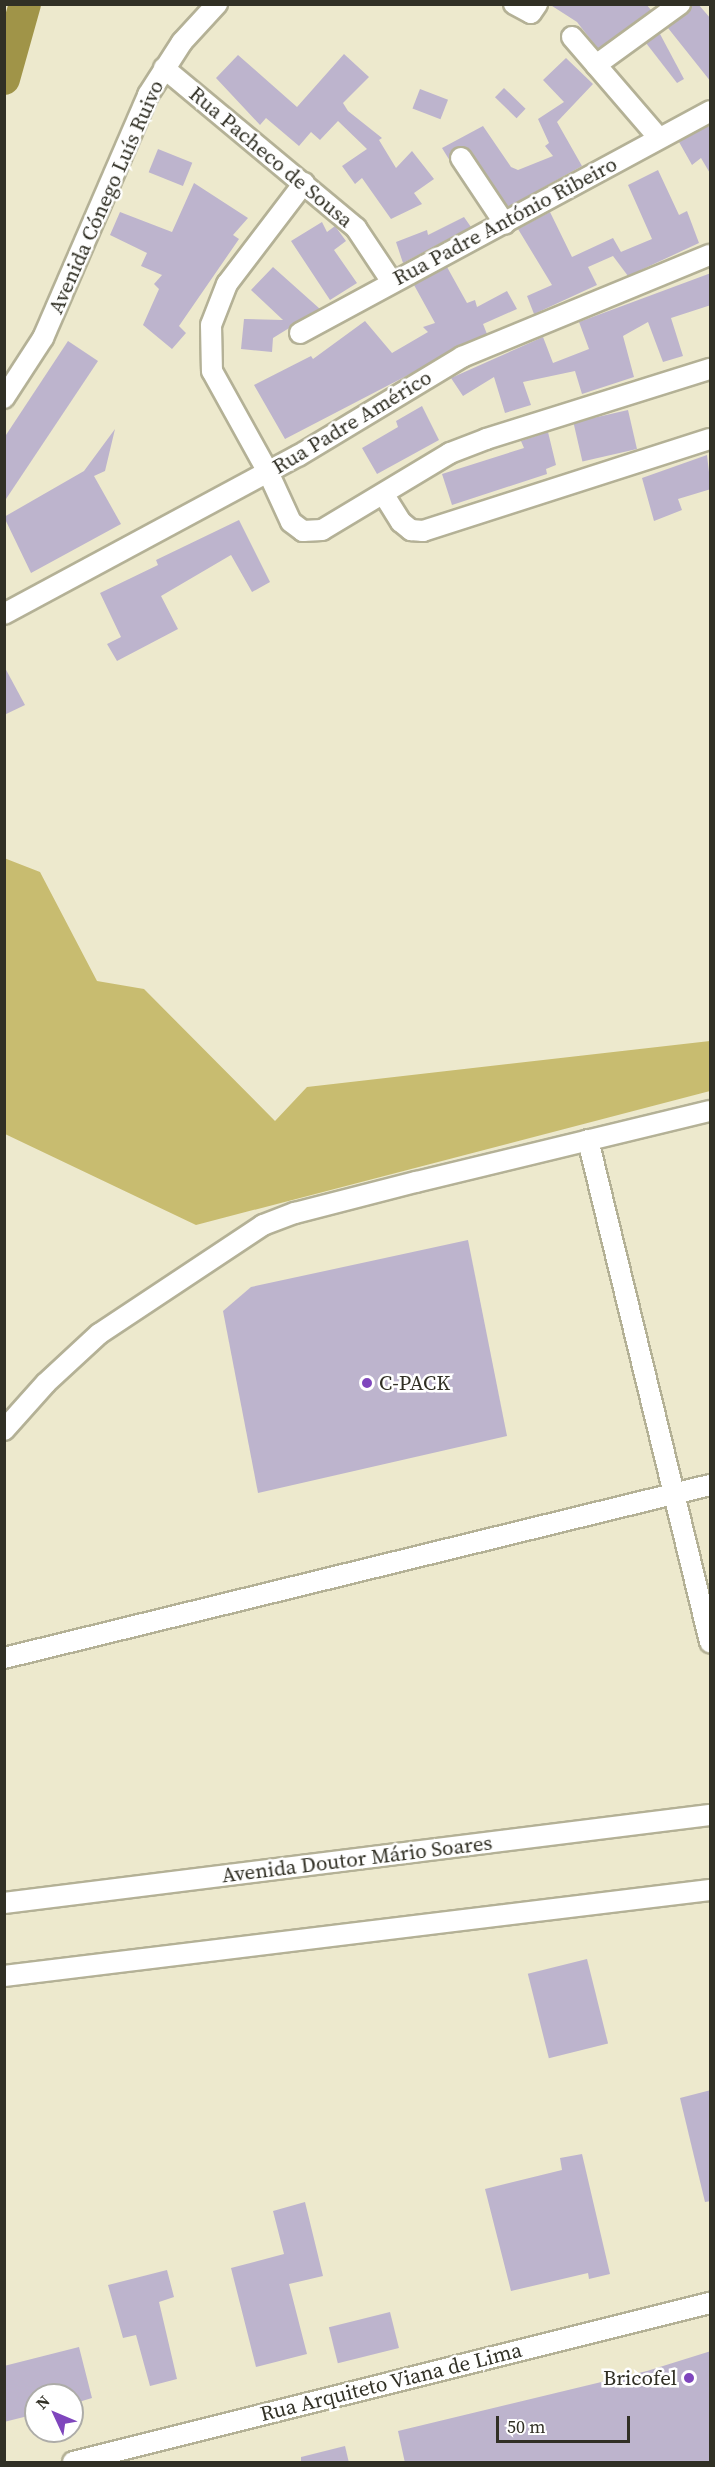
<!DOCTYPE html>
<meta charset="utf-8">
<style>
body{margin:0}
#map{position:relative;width:715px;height:2467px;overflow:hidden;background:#ede9cd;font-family:"Source Serif 4",serif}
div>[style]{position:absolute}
.forest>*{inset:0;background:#c8bc70}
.river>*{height:32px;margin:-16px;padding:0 16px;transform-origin:16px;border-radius:16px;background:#a09448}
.building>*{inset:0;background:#bdb4cd;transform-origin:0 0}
.roads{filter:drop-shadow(2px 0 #b4b196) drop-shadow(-2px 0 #b4b196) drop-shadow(0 2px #b4b196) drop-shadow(0 -2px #b4b196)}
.minor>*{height:20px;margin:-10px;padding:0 10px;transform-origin:10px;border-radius:10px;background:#fff}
.dots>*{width:16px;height:16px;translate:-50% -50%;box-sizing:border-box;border:3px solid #fff;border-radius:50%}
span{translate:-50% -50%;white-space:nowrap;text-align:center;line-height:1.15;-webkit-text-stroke:5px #fff;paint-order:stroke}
.street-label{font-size:21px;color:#313025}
.poi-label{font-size:21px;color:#313025}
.left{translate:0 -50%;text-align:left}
.right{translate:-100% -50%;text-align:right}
.frame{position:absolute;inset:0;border:6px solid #313025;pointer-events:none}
.north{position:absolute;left:24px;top:2383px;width:60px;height:60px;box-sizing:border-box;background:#fff;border:2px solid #adaca8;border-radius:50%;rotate:314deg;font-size:16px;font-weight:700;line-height:24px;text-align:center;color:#313025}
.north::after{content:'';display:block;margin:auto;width:21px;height:27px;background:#7f46bd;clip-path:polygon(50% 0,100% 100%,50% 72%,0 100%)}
.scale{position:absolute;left:496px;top:2416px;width:134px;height:27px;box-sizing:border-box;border:3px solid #313025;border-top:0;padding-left:8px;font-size:18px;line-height:21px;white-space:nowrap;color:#313025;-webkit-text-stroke:4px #fff;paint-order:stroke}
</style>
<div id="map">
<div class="forest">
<i style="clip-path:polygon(4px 858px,40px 872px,97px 981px,144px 989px,275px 1121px,307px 1087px,710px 1041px,710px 1091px,196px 1225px,5px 1134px)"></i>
</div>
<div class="river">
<i style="left:4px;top:79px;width:78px;rotate:-74.4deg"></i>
</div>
<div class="building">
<i style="clip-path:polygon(549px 4px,646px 4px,651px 10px,598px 49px,577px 22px)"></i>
<i style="clip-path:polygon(692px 4px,698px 4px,711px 19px,711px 82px,668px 28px,687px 13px)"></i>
<i style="clip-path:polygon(660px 34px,684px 79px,677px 83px,646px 43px)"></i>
<i style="clip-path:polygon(344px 54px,369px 77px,343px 103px,348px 111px,382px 138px,379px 140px,396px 168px,412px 151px,434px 179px,414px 193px,422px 204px,391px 219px,362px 178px,355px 184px,342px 166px,367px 149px,338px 121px,320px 140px,311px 132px,299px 146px,266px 118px,260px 125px,216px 78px,238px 55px,297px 107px)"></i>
<i style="clip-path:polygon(566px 58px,593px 84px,557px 122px,582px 166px,508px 207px,471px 151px,455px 148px,450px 161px,442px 148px,483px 126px,511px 167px,518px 170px,553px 156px,545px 146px,549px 143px,538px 119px,564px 102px,543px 80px)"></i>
<i style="left:504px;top:88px;width:30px;height:13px;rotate:44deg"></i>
<i style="left:420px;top:89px;width:30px;height:21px;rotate:21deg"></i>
<i style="clip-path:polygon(708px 126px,711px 130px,711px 175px,701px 158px,692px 165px,679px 142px)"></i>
<i style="left:158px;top:149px;width:37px;height:25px;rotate:22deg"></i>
<i style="clip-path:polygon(658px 170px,679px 215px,687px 211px,699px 243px,628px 276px,613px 256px,588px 267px,597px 285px,534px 314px,527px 296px,552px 285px,518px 229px,550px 212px,572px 257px,613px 238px,621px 252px,616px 254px,652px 239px,628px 185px)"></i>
<i style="clip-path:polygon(194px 183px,248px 218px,233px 235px,239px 239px,179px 326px,186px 333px,172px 349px,143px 325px,159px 289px,154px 284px,162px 275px,141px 266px,147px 253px,110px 235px,120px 212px,172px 232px)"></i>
<i style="clip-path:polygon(464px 217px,471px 227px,403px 263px,396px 242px,427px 230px,428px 235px)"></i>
<i style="clip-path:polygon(322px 222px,327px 232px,335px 226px,346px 241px,334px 250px,357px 283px,330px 300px,291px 241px)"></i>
<i style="clip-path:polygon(273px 267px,320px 309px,273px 338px,272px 352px,241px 349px,244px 319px,283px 320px,251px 290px)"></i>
<i style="clip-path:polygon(447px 267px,467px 303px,475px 300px,477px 307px,507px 291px,517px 309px,483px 324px,487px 334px,285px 439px,254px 385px,311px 356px,313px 359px,365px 321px,392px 353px,428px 332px,423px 327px,435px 323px,414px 285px)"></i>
<i style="clip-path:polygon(711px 273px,711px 305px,671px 318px,683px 356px,663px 362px,648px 322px,623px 336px,634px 377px,582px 394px,575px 371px,523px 382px,531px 405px,505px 413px,494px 377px,463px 396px,451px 378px,543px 337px,553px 363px,589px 349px,579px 322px)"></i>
<i style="clip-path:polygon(68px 341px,98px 361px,4px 502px,4px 438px)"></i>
<i style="clip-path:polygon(422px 406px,439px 440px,377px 474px,362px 448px,398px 427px,396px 421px)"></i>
<i style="left:628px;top:410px;width:40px;height:56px;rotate:77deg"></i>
<i style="clip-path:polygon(115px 429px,105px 471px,94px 476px,121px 524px,31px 573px,4px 517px,84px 471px)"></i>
<i style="clip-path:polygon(548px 432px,556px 465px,546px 469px,547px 474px,452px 505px,442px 474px,524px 448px,521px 441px)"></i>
<i style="clip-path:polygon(707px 455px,711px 489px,678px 499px,682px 510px,654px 521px,642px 478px)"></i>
<i style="clip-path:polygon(239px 520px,270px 582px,252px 592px,231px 555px,161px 596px,178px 629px,117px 661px,107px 644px,121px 637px,100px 593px,158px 565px,156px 560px)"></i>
<i style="clip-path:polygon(4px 666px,25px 705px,4px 715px)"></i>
<i style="clip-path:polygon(468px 1240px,507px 1436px,258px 1493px,223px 1311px,251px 1287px)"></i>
<i style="left:587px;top:1959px;width:87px;height:61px;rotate:76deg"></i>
<i style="clip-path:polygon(711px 2090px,711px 2201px,705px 2202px,680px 2098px)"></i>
<i style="clip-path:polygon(582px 2154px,610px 2274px,589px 2279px,588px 2273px,511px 2291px,485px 2189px,562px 2170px,560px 2158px)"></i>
<i style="clip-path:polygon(305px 2202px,323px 2276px,289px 2284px,307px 2354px,256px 2367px,231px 2268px,284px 2254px,273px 2211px)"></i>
<i style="clip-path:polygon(167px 2270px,174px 2297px,159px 2302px,177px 2379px,150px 2386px,136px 2335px,123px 2338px,108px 2285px)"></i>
<i style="left:390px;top:2312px;width:37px;height:63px;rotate:76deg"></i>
<i style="clip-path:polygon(79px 2347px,92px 2398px,72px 2404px,72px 2395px,36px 2395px,36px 2414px,4px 2422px,4px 2366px)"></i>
<i style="clip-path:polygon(711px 2351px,711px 2463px,405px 2463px,398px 2431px,647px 2371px)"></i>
<i style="clip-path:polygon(345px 2446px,349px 2463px,301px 2463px,301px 2457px)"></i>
</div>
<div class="roads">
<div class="minor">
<i style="left:514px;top:4px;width:19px;rotate:28deg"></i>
<i style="left:531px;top:13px;width:11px;rotate:-56deg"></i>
<i style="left:572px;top:37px;width:133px;rotate:49.3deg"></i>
<i style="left:596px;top:65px;width:104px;rotate:-36deg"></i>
<i style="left:164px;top:68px;width:250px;rotate:39.8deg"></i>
<i style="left:356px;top:228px;width:65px;rotate:56.3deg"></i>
<i style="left:461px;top:158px;width:79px;rotate:56.3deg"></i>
<i style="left:304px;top:183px;width:127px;rotate:127.3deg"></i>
<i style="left:227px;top:284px;width:44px;rotate:111.3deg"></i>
<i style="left:211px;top:325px;width:46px;rotate:88.8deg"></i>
<i style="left:212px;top:371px;width:115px;rotate:61deg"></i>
<i style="left:268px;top:472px;width:55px;rotate:65.3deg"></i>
<i style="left:291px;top:522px;width:15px;rotate:37deg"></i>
<i style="left:303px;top:531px;width:19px;rotate:-3deg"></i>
<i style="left:322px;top:530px;width:149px;rotate:-31deg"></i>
<i style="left:450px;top:453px;width:39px;rotate:-21deg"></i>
<i style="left:486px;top:439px;width:235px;rotate:-17.4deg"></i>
<i style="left:300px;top:333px;width:466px;rotate:-28.4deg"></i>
<i style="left:4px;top:398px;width:72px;rotate:-57deg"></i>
<i style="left:43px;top:338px;width:265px;rotate:-66.6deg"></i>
<i style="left:148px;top:95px;width:63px;rotate:-57.3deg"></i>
<i style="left:182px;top:42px;width:52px;rotate:-47.4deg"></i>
<i style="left:384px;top:495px;width:32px;rotate:58deg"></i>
<i style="left:401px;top:522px;width:13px;rotate:39deg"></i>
<i style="left:411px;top:530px;width:12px;rotate:5deg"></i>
<i style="left:423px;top:531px;width:301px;rotate:-17.8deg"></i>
<i style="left:4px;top:614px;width:334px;rotate:-28.3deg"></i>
<i style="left:298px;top:456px;width:192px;rotate:-31.1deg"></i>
<i style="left:462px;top:357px;width:268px;rotate:-22.4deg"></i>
<i style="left:588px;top:1140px;width:517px;rotate:76.34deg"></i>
<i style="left:4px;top:1430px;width:63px;rotate:-48.2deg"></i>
<i style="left:46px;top:1383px;width:72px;rotate:-42.8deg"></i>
<i style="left:99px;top:1334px;width:197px;rotate:-33.6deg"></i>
<i style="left:263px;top:1225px;width:34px;rotate:-21deg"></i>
<i style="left:295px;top:1213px;width:125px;rotate:-14.4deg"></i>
<i style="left:416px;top:1182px;width:302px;rotate:-13.6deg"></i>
<i style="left:4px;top:1658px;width:727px;rotate:-13.77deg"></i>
<i style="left:4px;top:1903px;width:711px;rotate:-7.11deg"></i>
<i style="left:4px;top:1976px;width:711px;rotate:-6.95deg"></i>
<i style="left:73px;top:2462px;width:657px;rotate:-14.02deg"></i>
</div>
</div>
<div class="dots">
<i style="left:367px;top:1383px;background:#7f46bd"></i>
<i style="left:689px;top:2378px;background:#7f46bd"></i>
</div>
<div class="street-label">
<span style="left:271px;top:157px;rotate:40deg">Rua Pacheco de Sousa</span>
<span style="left:106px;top:197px;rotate:-66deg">Avenida Cónego Luís Ruivo</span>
<span style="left:505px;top:221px;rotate:-28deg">Rua Padre António Ribeiro</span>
<span style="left:352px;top:422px;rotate:-31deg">Rua Padre Américo</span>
<span style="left:357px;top:1859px;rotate:-7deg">Avenida Doutor Mário Soares</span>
<span style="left:391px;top:2382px;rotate:-14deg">Rua Arquiteto Viana de Lima</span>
</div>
<div class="poi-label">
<span class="left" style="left:379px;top:1383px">C-PACK</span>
<span class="right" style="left:677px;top:2378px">Bricofel</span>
</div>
<div class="frame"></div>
<div class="north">N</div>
<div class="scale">50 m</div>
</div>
